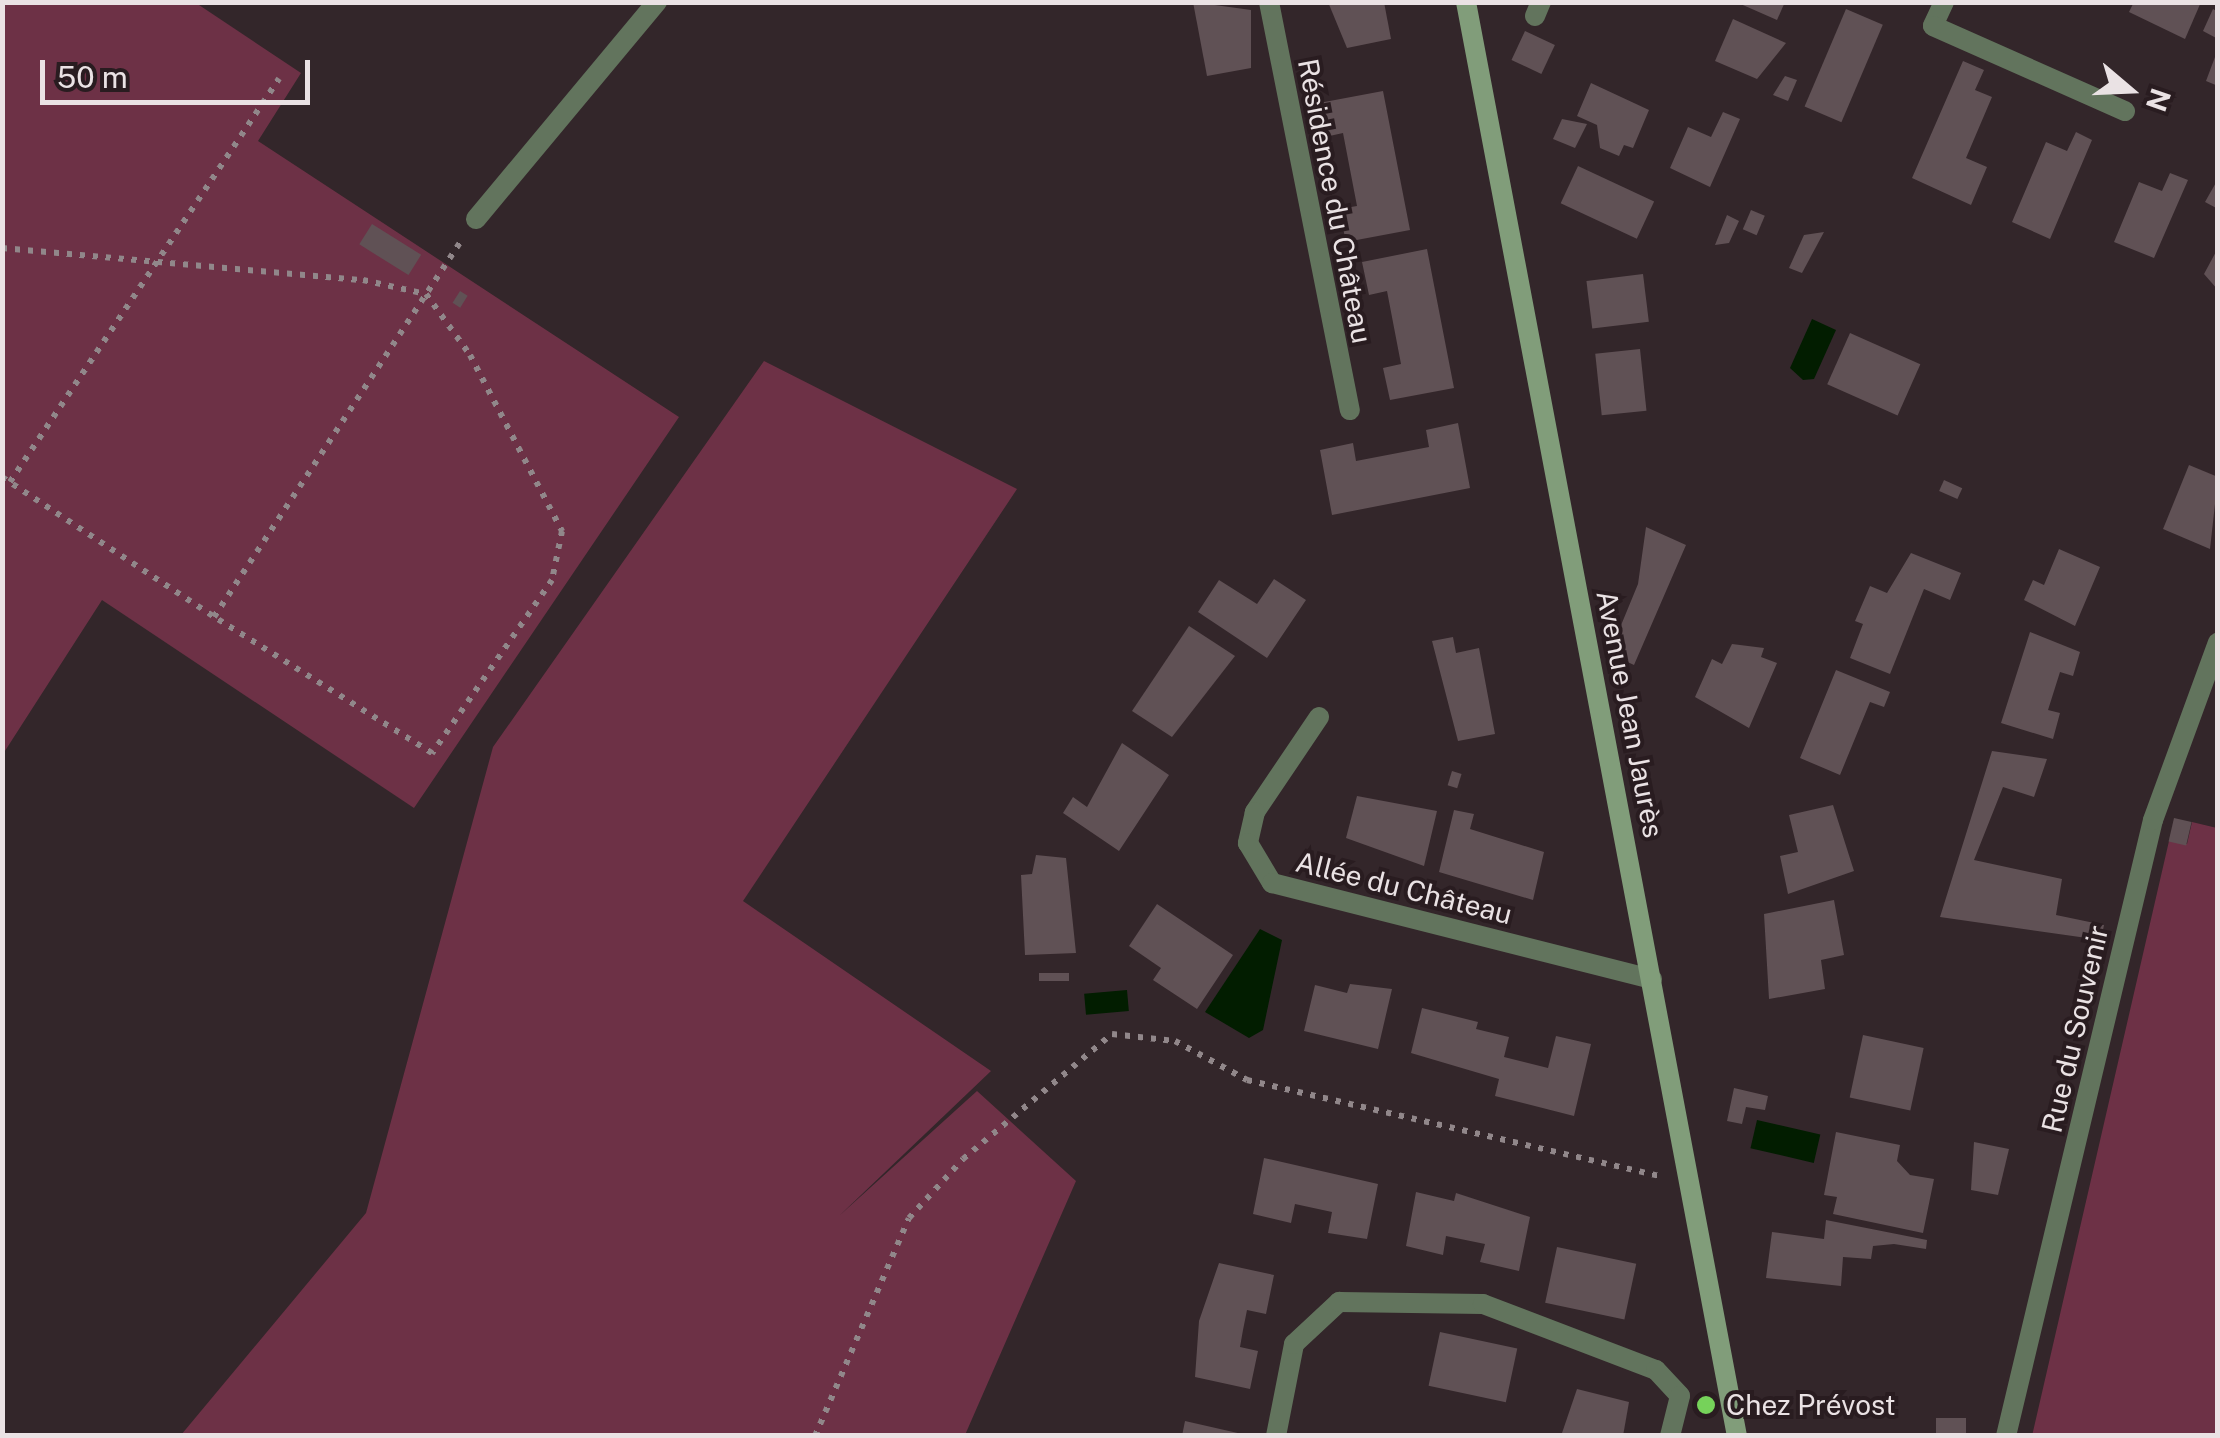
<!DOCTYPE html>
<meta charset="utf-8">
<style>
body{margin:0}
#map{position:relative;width:2220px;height:1438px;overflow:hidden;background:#33262a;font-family:"Public Sans",sans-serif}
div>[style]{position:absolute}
.green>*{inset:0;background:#6d3146}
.water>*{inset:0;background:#021d00;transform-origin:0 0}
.building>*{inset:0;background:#605155;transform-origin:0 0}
.path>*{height:6px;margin-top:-3px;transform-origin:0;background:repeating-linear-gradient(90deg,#91878a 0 5px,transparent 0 13px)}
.street>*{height:20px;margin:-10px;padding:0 10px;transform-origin:10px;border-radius:10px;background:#62745d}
.secondary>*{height:20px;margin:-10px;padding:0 10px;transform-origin:10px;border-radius:10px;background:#819d7a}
.dots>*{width:28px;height:28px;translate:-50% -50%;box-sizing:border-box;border:5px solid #291c20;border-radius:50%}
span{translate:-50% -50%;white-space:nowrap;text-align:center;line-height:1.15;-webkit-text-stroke:8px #291c20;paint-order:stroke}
.street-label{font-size:28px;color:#eae2e4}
.poi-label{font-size:28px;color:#eae2e4}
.left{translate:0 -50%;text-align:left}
.frame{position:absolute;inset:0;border:5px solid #eae2e4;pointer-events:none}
.north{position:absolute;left:2080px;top:40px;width:100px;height:100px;-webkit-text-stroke:8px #291c20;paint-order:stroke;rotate:109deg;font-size:28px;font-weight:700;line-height:40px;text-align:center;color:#eae2e4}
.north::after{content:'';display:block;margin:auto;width:35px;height:45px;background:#eae2e4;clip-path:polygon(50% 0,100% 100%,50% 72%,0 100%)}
.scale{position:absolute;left:40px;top:60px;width:270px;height:45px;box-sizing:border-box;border:5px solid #eae2e4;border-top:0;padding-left:12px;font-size:30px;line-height:35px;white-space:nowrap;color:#eae2e4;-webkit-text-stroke:8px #291c20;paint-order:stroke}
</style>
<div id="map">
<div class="green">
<i style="clip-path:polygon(2px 3px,196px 3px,301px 73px,258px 141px,679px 417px,414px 808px,102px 600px,3px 754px)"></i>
<i style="clip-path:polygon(764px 361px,1017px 489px,743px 901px,991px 1071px,839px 1216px,977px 1091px,1076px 1181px,965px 1435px,181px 1435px,366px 1213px,493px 747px)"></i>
<i style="clip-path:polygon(2192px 822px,2217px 828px,2217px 1435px,2032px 1436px,2169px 841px,2187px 844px)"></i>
</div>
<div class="water">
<i style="clip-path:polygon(1812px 319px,1836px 330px,1814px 379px,1803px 380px,1790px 368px)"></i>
<i style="clip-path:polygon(1260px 929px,1282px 940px,1263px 1030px,1249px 1038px,1205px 1012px)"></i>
<i style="left:1127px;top:990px;width:21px;height:43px;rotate:85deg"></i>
<i style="left:1757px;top:1120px;width:65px;height:29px;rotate:13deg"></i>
</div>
<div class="building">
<i style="clip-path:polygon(1193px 2px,1251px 10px,1251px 68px,1207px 76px)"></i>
<i style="clip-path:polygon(1328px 2px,1384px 2px,1391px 39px,1347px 48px)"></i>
<i style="clip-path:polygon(1736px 2px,1785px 2px,1777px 20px)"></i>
<i style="clip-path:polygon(2134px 2px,2201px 2px,2185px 39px,2129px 12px)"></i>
<i style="left:1846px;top:9px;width:40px;height:106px;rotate:23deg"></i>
<i style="clip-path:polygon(2213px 9px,2218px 12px,2218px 39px,2203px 31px)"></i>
<i style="clip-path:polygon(1733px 19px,1786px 43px,1757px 79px,1715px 61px)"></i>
<i style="left:1525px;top:31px;width:33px;height:32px;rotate:25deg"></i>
<i style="clip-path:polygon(2218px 49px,2218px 86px,2206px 81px)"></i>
<i style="clip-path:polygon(1963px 61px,1984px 70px,1975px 90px,1992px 97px,1966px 158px,1987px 167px,1971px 205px,1912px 178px)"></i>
<i style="clip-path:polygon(1785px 76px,1797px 80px,1788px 101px,1773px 95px)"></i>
<i style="clip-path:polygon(1591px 83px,1649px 110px,1633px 148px,1624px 145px,1619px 156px,1600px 148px,1597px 125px,1577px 116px)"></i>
<i style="clip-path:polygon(1383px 91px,1410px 230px,1346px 242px,1339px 209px,1357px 206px,1343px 133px,1325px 137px,1319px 103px)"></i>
<i style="clip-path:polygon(1723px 112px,1740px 119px,1710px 187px,1670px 168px,1688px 127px,1711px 137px)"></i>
<i style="clip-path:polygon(1562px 119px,1587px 124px,1575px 148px,1553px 139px)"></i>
<i style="clip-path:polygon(2076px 132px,2092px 140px,2050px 239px,2012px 222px,2046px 142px,2067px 151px)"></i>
<i style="left:1578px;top:166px;width:84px;height:41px;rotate:25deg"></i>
<i style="clip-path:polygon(2170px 173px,2188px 180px,2154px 258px,2114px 242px,2139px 182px,2162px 191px)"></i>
<i style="clip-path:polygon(2218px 179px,2218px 209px,2205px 202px)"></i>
<i style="left:1751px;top:210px;width:15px;height:21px;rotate:23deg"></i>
<i style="clip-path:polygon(1727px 215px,1739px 221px,1729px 243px,1715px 245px)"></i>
<i style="left:372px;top:224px;width:58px;height:24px;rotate:32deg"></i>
<i style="clip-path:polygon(1824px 232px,1802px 273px,1789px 268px,1804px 235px)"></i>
<i style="clip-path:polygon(2218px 248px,2218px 290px,2204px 274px)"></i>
<i style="clip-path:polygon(1427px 249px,1454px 388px,1390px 400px,1383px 368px,1401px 364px,1387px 291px,1369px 295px,1362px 262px)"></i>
<i style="left:1643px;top:274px;width:48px;height:57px;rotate:83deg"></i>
<i style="left:460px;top:291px;width:9px;height:14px;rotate:32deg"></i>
<i style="left:1850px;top:333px;width:77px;height:56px;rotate:24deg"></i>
<i style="left:1640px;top:349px;width:62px;height:45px;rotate:84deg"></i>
<i style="clip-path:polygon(1458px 423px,1470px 488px,1332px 515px,1320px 450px,1353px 443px,1356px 461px,1429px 447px,1426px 430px)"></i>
<i style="clip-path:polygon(2189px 465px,2218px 477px,2210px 549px,2163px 529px)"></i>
<i style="left:1944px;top:480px;width:20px;height:12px;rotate:24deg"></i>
<i style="clip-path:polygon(1646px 527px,1686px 545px,1634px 665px,1621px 659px,1617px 635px,1638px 584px)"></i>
<i style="clip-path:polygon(2059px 549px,2100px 567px,2075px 626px,2024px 600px,2033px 580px,2044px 585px)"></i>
<i style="clip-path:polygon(1911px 553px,1961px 573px,1950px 600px,1924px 589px,1890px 674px,1850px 658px,1863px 624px,1855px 621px,1870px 586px,1887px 593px)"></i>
<i style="clip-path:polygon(1274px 579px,1306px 600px,1267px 658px,1198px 612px,1219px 580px,1257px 604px)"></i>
<i style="clip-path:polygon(1189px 626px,1235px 656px,1172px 737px,1132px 711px)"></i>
<i style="clip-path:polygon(2030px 632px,2080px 652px,2073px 676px,2060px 672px,2048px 710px,2060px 713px,2053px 739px,2001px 723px)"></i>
<i style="clip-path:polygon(1453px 637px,1456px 653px,1479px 648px,1495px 734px,1458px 741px,1432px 641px)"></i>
<i style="clip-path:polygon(1732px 644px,1764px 648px,1761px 657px,1777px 663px,1749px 728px,1695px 697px,1712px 659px,1722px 664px)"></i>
<i style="clip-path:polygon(1836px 670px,1890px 692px,1884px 707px,1870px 702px,1840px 775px,1800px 758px)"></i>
<i style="clip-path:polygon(1122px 743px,1169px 775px,1119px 851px,1063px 813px,1073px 797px,1087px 807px)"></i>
<i style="clip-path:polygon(1992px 751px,2047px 759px,2034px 797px,2003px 787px,1974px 860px,2062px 879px,2056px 915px,2104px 925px,2101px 940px,1940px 917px)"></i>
<i style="left:1452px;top:771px;width:10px;height:15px;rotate:17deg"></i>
<i style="clip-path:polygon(1357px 796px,1437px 811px,1424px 866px,1346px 838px)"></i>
<i style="clip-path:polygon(1833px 805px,1854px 871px,1788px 894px,1780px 856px,1798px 852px,1789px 815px)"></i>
<i style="clip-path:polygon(1454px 810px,1474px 814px,1470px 829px,1544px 852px,1533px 900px,1439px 872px)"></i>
<i style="left:2174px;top:818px;width:18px;height:24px;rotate:13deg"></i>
<i style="clip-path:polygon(1036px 855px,1066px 858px,1076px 953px,1025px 955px,1021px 875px,1032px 874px)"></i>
<i style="clip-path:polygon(1834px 900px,1844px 955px,1821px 960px,1825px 989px,1769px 999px,1764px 914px)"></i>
<i style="clip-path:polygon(1157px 904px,1233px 955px,1197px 1009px,1153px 980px,1161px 968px,1129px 946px)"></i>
<i style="left:1069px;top:973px;width:8px;height:30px;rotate:90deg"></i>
<i style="clip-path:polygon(1350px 984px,1392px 989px,1378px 1049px,1304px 1031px,1315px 985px,1347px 993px)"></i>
<i style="clip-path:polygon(1422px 1008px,1478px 1022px,1476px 1029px,1509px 1037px,1504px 1057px,1548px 1068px,1556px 1036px,1591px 1044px,1574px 1116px,1495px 1096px,1499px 1079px,1411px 1053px)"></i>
<i style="left:1863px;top:1035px;width:62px;height:64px;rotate:12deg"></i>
<i style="clip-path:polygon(1734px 1088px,1768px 1096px,1765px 1110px,1746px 1107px,1742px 1124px,1727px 1121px)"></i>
<i style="clip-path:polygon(1836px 1132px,1900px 1145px,1897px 1161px,1910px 1175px,1934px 1179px,1923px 1233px,1833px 1214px,1837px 1197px,1824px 1195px)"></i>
<i style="clip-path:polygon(1974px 1142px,2009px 1149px,1998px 1195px,1971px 1190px)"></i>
<i style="clip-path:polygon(1264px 1158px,1378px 1184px,1367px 1239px,1328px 1233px,1332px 1212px,1295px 1204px,1291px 1223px,1253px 1214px)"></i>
<i style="clip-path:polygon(1416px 1192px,1454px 1201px,1456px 1193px,1530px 1217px,1519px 1271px,1480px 1262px,1485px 1244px,1446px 1236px,1443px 1255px,1406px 1246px)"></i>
<i style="clip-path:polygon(1826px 1220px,1927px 1240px,1926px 1249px,1894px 1244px,1873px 1246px,1871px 1259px,1843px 1257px,1841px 1286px,1766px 1278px,1772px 1232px,1824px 1239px)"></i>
<i style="left:1557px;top:1247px;width:81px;height:57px;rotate:12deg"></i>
<i style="clip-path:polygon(1219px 1263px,1274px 1275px,1266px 1314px,1247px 1310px,1243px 1330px,1240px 1347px,1258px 1351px,1250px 1389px,1195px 1377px,1199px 1321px)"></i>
<i style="left:1440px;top:1332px;width:79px;height:55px;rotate:12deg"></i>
<i style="clip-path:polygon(1577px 1389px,1629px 1402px,1623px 1436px,1561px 1436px)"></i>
<i style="left:1936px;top:1418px;width:30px;height:17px"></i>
<i style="clip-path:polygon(1185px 1421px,1242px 1434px,1242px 1436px,1182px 1436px)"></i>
</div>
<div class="path">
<i style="left:2px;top:248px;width:362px;rotate:5.1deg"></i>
<i style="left:363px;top:280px;width:65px;rotate:12.5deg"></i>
<i style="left:426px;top:294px;width:75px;rotate:54.2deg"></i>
<i style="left:470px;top:355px;width:199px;rotate:62.4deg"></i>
<i style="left:562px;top:531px;width:50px;rotate:101.5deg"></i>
<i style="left:552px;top:580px;width:211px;rotate:124.7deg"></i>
<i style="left:432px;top:753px;width:257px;rotate:-148deg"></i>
<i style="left:2px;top:477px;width:254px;rotate:33.4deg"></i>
<i style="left:214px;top:617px;width:450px;rotate:-56.7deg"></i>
<i style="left:10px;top:482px;width:485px;rotate:-56.3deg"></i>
<i style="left:815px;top:1436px;width:237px;rotate:-66.7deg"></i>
<i style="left:909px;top:1218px;width:80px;rotate:-47.5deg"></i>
<i style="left:963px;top:1159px;width:194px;rotate:-40deg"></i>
<i style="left:1112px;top:1034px;width:63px;rotate:6.3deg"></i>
<i style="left:1175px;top:1041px;width:82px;rotate:28.4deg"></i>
<i style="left:1247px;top:1080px;width:424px;rotate:13.1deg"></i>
</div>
<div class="street">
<i style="left:1269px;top:2px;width:416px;rotate:78.8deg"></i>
<i style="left:1944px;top:2px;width:26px;rotate:115deg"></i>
<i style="left:1933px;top:26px;width:210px;rotate:23.9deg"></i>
<i style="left:1535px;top:16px;width:15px;rotate:-67deg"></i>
<i style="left:476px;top:219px;width:283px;rotate:-50.2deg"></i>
<i style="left:1319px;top:717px;width:115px;rotate:124deg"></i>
<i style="left:1255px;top:812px;width:32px;rotate:103deg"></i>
<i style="left:1248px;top:843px;width:47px;rotate:59deg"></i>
<i style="left:1272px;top:883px;width:392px;rotate:14.2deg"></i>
<i style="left:1276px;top:1436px;width:94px;rotate:-78.9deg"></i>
<i style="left:1294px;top:1344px;width:62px;rotate:-43deg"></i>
<i style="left:1339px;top:1302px;width:144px;rotate:0.8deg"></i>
<i style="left:1483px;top:1304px;width:185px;rotate:20.9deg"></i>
<i style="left:1656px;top:1370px;width:35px;rotate:47deg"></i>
<i style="left:1680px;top:1396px;width:41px;rotate:104deg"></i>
<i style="left:2006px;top:1436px;width:633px;rotate:-76.58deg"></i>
<i style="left:2153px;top:820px;width:189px;rotate:-69.9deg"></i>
</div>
<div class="secondary">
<i style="left:1466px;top:2px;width:1459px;rotate:79.3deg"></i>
</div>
<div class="dots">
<i style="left:1706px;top:1405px;background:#76d25a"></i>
</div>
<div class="street-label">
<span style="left:1335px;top:201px;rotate:79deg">Résidence du Château</span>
<span style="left:1630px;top:714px;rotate:79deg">Avenue Jean Jaurès</span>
<span style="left:1404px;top:888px;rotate:14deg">Allée du Château</span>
<span style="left:2075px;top:1029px;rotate:-77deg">Rue du Souvenir</span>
</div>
<div class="poi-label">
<span class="left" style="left:1726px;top:1405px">Chez Prévost</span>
</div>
<div class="frame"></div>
<div class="north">N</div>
<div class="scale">50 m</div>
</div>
